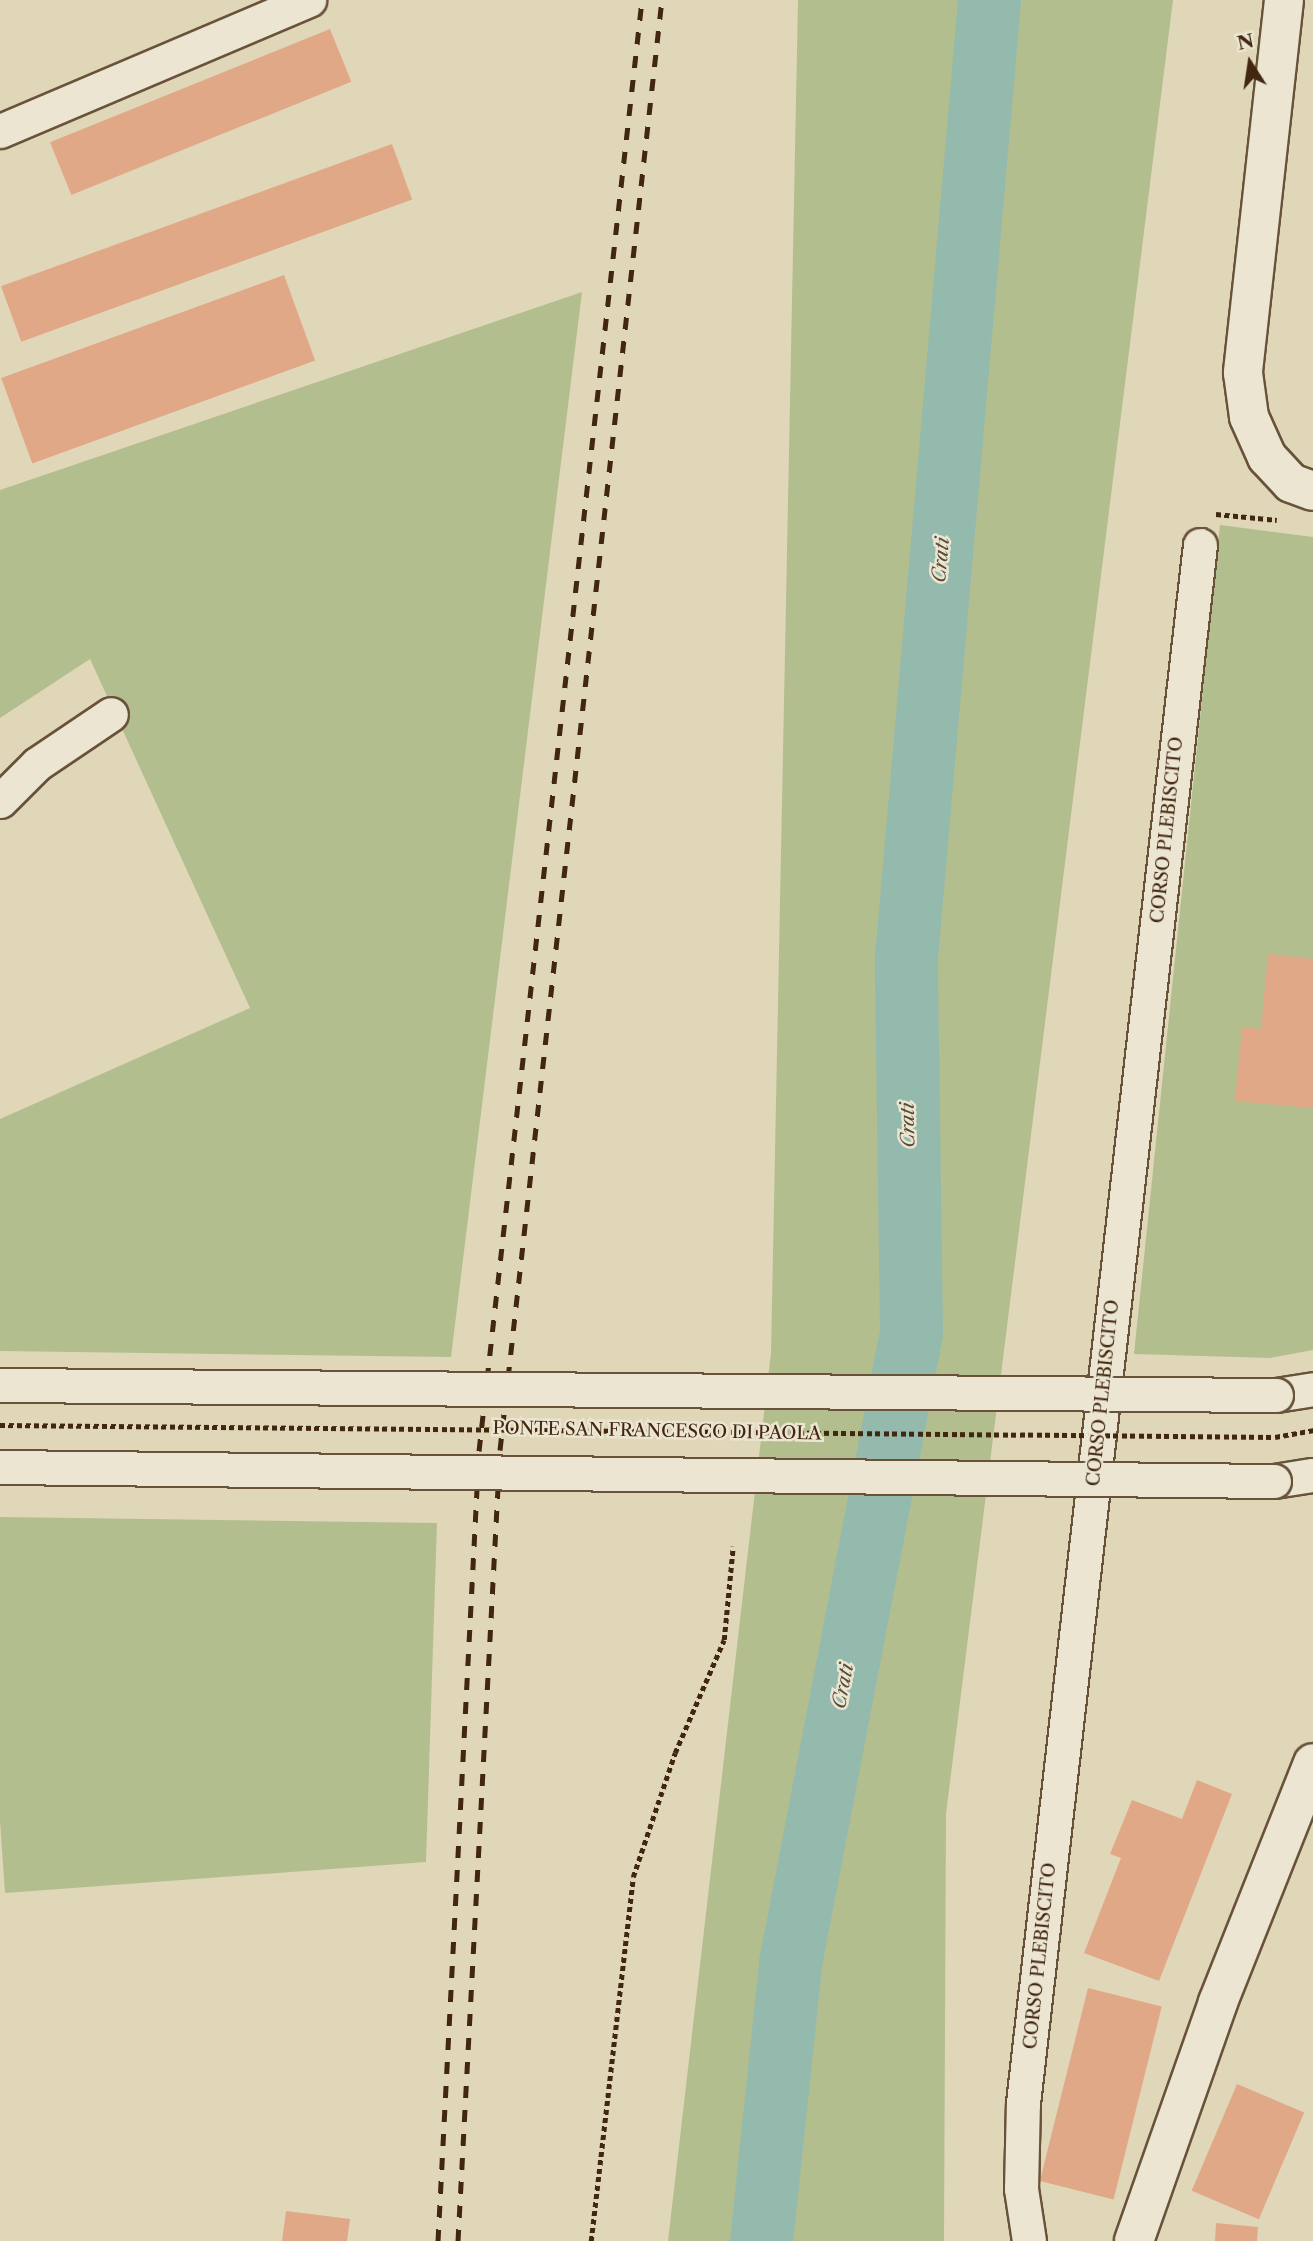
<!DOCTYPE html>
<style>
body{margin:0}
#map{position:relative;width:1313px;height:2241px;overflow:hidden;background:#e0d7b8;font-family:"Libre Caslon Text",serif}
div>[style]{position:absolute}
.green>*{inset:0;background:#b3be8e}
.river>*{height:63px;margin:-31.5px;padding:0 31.5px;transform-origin:31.5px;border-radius:31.5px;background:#94baad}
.building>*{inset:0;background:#e1a888;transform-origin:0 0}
.path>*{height:4.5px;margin-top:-2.25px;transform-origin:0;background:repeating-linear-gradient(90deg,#412610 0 5px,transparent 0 8.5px)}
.roads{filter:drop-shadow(2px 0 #69523a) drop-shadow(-2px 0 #69523a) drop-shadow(0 2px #69523a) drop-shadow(0 -2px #69523a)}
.minor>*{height:33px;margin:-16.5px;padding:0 16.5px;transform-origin:16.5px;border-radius:16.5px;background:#ebe5d1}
.tertiary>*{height:38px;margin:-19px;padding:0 19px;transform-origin:19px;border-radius:19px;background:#ebe5d1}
.rail>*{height:5px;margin-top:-2.5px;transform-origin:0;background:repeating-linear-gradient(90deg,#412610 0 12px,transparent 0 24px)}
.path-bridge>*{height:4.5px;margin-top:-2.25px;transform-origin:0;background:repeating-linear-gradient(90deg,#412610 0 5px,transparent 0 8.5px)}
.bridges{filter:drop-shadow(2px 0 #69523a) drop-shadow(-2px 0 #69523a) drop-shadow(0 2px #69523a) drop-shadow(0 -2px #69523a)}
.minor-bridge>*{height:33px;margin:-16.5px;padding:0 16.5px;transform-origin:16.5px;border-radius:16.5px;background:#ebe5d1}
span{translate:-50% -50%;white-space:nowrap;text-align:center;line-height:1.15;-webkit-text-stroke:5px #ebe5d1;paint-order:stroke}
.street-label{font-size:18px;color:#412610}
.water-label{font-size:19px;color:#564b37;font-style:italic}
.north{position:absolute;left:1215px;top:28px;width:70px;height:70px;-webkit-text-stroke:5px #ebe5d1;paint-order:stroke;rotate:348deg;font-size:19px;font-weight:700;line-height:28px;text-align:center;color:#412610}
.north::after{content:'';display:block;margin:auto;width:24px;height:32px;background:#412610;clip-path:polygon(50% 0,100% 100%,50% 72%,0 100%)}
</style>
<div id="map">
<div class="green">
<i style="clip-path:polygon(798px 0,1173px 0,946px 1814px,944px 2241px,668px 2241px,771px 1353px)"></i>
<i style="clip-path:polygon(582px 292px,451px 1357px,0 1351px,0 1119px,250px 1008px,90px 659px,0 718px,0 490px)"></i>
<i style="clip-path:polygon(1220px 525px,1313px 537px,1313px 1350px,1270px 1358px,1134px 1354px)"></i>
<i style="clip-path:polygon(0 1517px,437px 1523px,426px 1862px,5px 1893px,0 1821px)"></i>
</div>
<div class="river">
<i style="left:761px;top:2241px;width:280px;rotate:-84deg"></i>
<i style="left:790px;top:1963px;width:642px;rotate:-79.13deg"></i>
<i style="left:911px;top:1333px;width:376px;rotate:-90.8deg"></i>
<i style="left:906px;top:957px;width:961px;rotate:-85.04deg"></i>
</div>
<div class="building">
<i style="left:330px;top:29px;width:57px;height:302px;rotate:68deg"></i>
<i style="left:392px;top:144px;width:59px;height:416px;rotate:70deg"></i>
<i style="left:284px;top:275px;width:91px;height:301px;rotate:70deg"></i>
<i style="clip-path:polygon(1268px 954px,1313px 959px,1313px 1108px,1235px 1101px,1242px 1027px,1261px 1029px)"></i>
<i style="clip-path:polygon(1197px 1780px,1232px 1794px,1159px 1981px,1084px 1953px,1121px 1858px,1110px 1854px,1132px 1800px,1182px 1819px)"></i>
<i style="left:1088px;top:1988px;width:76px;height:199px;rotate:14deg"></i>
<i style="left:1237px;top:2084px;width:73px;height:116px;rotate:23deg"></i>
<i style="clip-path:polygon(286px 2211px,350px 2219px,347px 2241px,282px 2241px)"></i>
<i style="clip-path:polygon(1216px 2223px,1258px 2227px,1257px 2241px,1215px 2241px)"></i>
</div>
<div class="path">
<i style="left:1216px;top:514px;width:61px;rotate:5.6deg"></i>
<i style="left:1275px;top:1437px;width:39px;rotate:-10deg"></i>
<i style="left:591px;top:2241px;width:366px;rotate:-83.4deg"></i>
<i style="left:633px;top:1877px;width:131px;rotate:-71.3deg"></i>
<i style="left:675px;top:1753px;width:123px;rotate:-66.6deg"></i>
<i style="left:724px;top:1640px;width:94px;rotate:-84.5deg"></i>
</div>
<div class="roads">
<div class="minor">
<i style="left:0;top:131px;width:336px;rotate:-23deg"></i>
<i style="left:0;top:801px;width:52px;rotate:-45deg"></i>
<i style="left:37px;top:764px;width:89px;rotate:-34deg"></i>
<i style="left:1276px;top:1395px;width:37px;rotate:-9deg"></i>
<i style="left:1274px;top:1481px;width:39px;rotate:-9deg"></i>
<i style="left:1029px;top:2241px;width:53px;rotate:-98.7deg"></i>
<i style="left:1021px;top:2189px;width:86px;rotate:-88.7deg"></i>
<i style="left:1023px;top:2103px;width:1568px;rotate:-83.52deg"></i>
</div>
<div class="tertiary">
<i style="left:1284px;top:0;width:375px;rotate:96.3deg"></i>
<i style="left:1243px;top:373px;width:44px;rotate:82.2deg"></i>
<i style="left:1249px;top:417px;width:44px;rotate:65.8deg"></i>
<i style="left:1267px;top:457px;width:35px;rotate:47deg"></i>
<i style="left:1291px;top:483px;width:23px;rotate:20deg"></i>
<i style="left:1134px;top:2241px;width:253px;rotate:-70.6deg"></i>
<i style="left:1218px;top:2002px;width:257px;rotate:-68.3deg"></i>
</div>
</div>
<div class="rail">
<i style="left:438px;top:2241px;width:791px;rotate:-87.03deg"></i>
<i style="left:479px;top:1451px;width:1460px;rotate:-83.59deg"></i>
<i style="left:458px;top:2241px;width:792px;rotate:-86.96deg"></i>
<i style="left:500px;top:1450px;width:1459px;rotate:-83.63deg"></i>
</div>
<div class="path-bridge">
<i style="left:0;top:1425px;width:1275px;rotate:0.54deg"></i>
</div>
<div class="bridges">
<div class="minor-bridge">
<i style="left:0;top:1385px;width:1276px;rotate:0.45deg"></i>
<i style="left:0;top:1467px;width:1274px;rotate:0.63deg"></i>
</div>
</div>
<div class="street-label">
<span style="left:1167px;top:830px;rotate:-84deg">CORSO PLEBISCITO</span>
<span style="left:1103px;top:1393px;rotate:-84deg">CORSO PLEBISCITO</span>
<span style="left:657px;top:1431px;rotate:1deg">PONTE SAN FRANCESCO DI PAOLA</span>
<span style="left:1040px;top:1956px;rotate:-84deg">CORSO PLEBISCITO</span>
</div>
<div class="water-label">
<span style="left:941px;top:560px;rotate:-85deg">Crati</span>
<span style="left:908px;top:1125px;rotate:-91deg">Crati</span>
<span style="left:843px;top:1686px;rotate:-79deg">Crati</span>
</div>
<div class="north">N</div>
</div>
